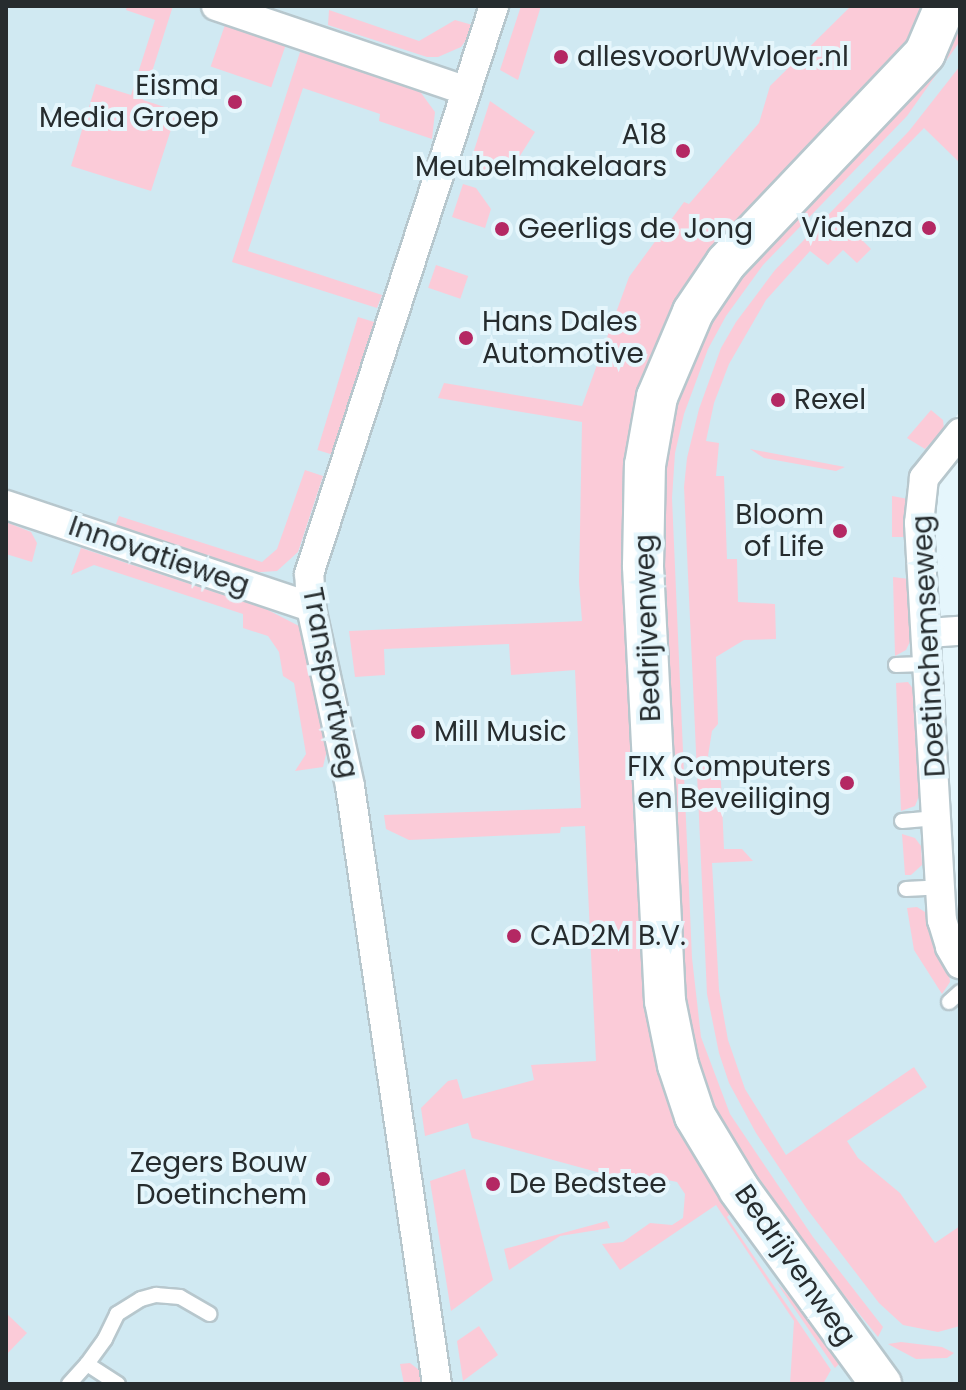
<!DOCTYPE html>
<style>
body{margin:0}
#map{position:relative;width:966px;height:1390px;overflow:hidden;background:#e5f6fc;font-family:Poppins,sans-serif}
div>[style]{position:absolute}
.built>*{inset:0;background:#d0e9f2}
.green>*{inset:0;background:#fbcbd8;transform-origin:0 0}
.roads{filter:drop-shadow(2px 0 #b7c7cd) drop-shadow(-2px 0 #b7c7cd) drop-shadow(0 2px #b7c7cd) drop-shadow(0 -2px #b7c7cd)}
.service>*{height:14px;margin:-7px;padding:0 7px;transform-origin:7px;border-radius:7px;background:#fff}
.minor>*{height:28px;margin:-14px;padding:0 14px;transform-origin:14px;border-radius:14px;background:#fff}
.secondary>*{height:40px;margin:-20px;padding:0 20px;transform-origin:20px;border-radius:20px;background:#fff}
.dots>*{width:22px;height:22px;translate:-50% -50%;box-sizing:border-box;border:4px solid #e5f6fc;border-radius:50%}
span{translate:-50% -50%;white-space:nowrap;text-align:center;line-height:1.15;-webkit-text-stroke:8px #e5f6fc;paint-order:stroke}
.poi-label{font-size:28px;color:#262c2e}
.left{translate:0 -50%;text-align:left}
.right{translate:-100% -50%;text-align:right}
.street-label{font-size:28px;color:#262c2e}
.frame{position:absolute;inset:0;border:8px solid #262c2e;pointer-events:none}
</style>
<div id="map">
<div class="built">
<i style="clip-path:polygon(6px 6px,960px 6px,960px 411px,906px 488px,925px 898px,944px 960px,960px 978px,960px 1384px,6px 1384px)"></i>
</div>
<div class="green">
<i style="clip-path:polygon(127px 6px,173px 6px,143px 100px,177px 111px,151px 191px,71px 166px,96px 84px,131px 95px,155px 20px,126px 10px)"></i>
<i style="clip-path:polygon(521px 6px,541px 6px,518px 80px,500px 70px)"></i>
<i style="clip-path:polygon(851px 6px,928px 6px,906px 45px,673px 317px,635px 670px,707px 1165px,730px 1214px,727px 1217px,831px 1370px,823px 1384px,790px 1384px,794px 1321px,716px 1205px,620px 1270px,602px 1244px,623px 1242px,650px 1223px,672px 1225px,683px 1218px,685px 1194px,677px 1182px,663px 1179px,645px 1185px,472px 1138px,468px 1123px,425px 1136px,421px 1108px,448px 1081px,457px 1079px,463px 1099px,534px 1080px,531px 1065px,596px 1061px,585px 826px,561px 827px,560px 833px,409px 840px,386px 829px,384px 815px,581px 808px,575px 670px,511px 675px,509px 644px,384px 649px,385px 675px,355px 677px,349px 631px,582px 621px,579px 582px,582px 422px,438px 398px,444px 383px,582px 406px,629px 277px,684px 202px,689px 204px,759px 123px,770px 86px)"></i>
<i style="clip-path:polygon(329px 10px,419px 41px,455px 20px,476px 26px,461px 47px,438px 57px,427px 57px,328px 25px)"></i>
<i style="clip-path:polygon(960px 17px,958px 44px,907px 116px,763px 265px,726px 316px,708px 349px,684px 414px,675px 453px,672px 498px,692px 958px,701px 1037px,730px 1114px,813px 1237px,883px 1327px,878px 1337px,814px 1258px,744px 1157px,722px 1123px,694px 1050px,682px 980px,661px 505px,670px 419px,697px 345px,720px 304px,742px 270px)"></i>
<i style="left:226px;top:22px;width:64px;height:47px;rotate:19deg"></i>
<i style="clip-path:polygon(302px 46px,416px 86px,435px 112px,432px 139px,379px 121px,380px 114px,303px 88px,248px 251px,382px 295px,377px 308px,232px 262px)"></i>
<i style="clip-path:polygon(960px 66px,960px 163px,924px 128px,838px 216px,871px 249px,857px 263px,843px 250px,828px 265px,810px 251px,766px 300px,729px 364px,714px 403px,706px 441px,719px 443px,716px 476px,724px 476px,727px 559px,737px 559px,738px 602px,775px 604px,776px 639px,744px 640px,716px 657px,718px 724px,712px 731px,708px 756px,715px 775px,721px 781px,724px 849px,742px 849px,753px 861px,712px 863px,719px 990px,728px 1040px,745px 1089px,786px 1155px,914px 1067px,927px 1087px,847px 1141px,858px 1158px,900px 1193px,935px 1243px,960px 1226px,960px 1326px,938px 1332px,903px 1325px,879px 1303px,807px 1209px,756px 1133px,729px 1083px,719px 1053px,707px 994px,684px 487px,687px 458px,699px 409px,721px 348px,736px 322px,775px 270px,909px 131px)"></i>
<i style="clip-path:polygon(490px 101px,535px 132px,511px 170px,479px 176px,467px 172px)"></i>
<i style="clip-path:polygon(463px 184px,476px 188px,491px 209px,485px 228px,452px 217px)"></i>
<i style="left:436px;top:265px;width:34px;height:24px;rotate:19deg"></i>
<i style="left:358px;top:317px;width:17px;height:139px;rotate:17deg"></i>
<i style="clip-path:polygon(931px 410px,943px 420px,944px 429px,925px 449px,907px 438px)"></i>
<i style="clip-path:polygon(750px 449px,845px 467px,836px 471px,764px 458px)"></i>
<i style="clip-path:polygon(305px 470px,323px 476px,298px 552px,277px 571px,246px 573px,114px 529px,119px 516px,262px 562px,277px 549px)"></i>
<i style="clip-path:polygon(892px 496px,908px 499px,909px 523px,905px 537px,892px 537px)"></i>
<i style="clip-path:polygon(6px 522px,31px 532px,37px 543px,32px 562px,6px 554px)"></i>
<i style="clip-path:polygon(81px 548px,266px 609px,299px 626px,310px 648px,327px 750px,323px 767px,295px 771px,306px 754px,294px 683px,283px 676px,279px 652px,268px 636px,243px 628px,243px 614px,94px 565px,71px 575px)"></i>
<i style="clip-path:polygon(893px 577px,909px 579px,914px 633px,906px 650px,895px 656px)"></i>
<i style="clip-path:polygon(908px 682px,917px 694px,921px 791px,915px 806px,901px 811px,896px 683px)"></i>
<i style="clip-path:polygon(902px 834px,915px 838px,921px 846px,922px 865px,911px 875px,905px 875px)"></i>
<i style="clip-path:polygon(917px 907px,925px 912px,935px 950px,949px 974px,950px 982px,942px 994px,914px 950px,907px 908px)"></i>
<i style="clip-path:polygon(465px 1169px,493px 1280px,451px 1311px,430px 1181px)"></i>
<i style="clip-path:polygon(607px 1221px,610px 1228px,560px 1236px,509px 1270px,504px 1249px)"></i>
<i style="clip-path:polygon(777px 1283px,818px 1327px,839px 1364px,835px 1368px)"></i>
<i style="clip-path:polygon(6px 1313px,27px 1333px,6px 1355px)"></i>
<i style="clip-path:polygon(479px 1326px,498px 1355px,463px 1381px,457px 1341px)"></i>
<i style="clip-path:polygon(901px 1342px,942px 1347px,954px 1353px,947px 1358px,916px 1359px,888px 1344px)"></i>
<i style="clip-path:polygon(410px 1363px,423px 1373px,425px 1384px,404px 1384px,400px 1364px)"></i>
</div>
<div class="roads">
<div class="service">
<i style="left:896px;top:665px;width:34px;rotate:-2deg"></i>
<i style="left:902px;top:821px;width:35px;rotate:-5deg"></i>
<i style="left:906px;top:889px;width:34px;rotate:-3deg"></i>
<i style="left:949px;top:1002px;width:15px;rotate:-42deg"></i>
<i style="left:87px;top:1364px;width:31px;rotate:-54deg"></i>
<i style="left:105px;top:1339px;width:28px;rotate:-64deg"></i>
<i style="left:117px;top:1314px;width:28px;rotate:-32deg"></i>
<i style="left:141px;top:1299px;width:16px;rotate:-15deg"></i>
<i style="left:156px;top:1295px;width:24px;rotate:5deg"></i>
<i style="left:180px;top:1297px;width:34px;rotate:30deg"></i>
<i style="left:69px;top:1384px;width:27px;rotate:-48deg"></i>
<i style="left:87px;top:1364px;width:37px;rotate:33deg"></i>
</div>
<div class="minor">
<i style="left:216px;top:6px;width:262px;rotate:18.7deg"></i>
<i style="left:960px;top:433px;width:58px;rotate:128.7deg"></i>
<i style="left:924px;top:478px;width:45px;rotate:96.3deg"></i>
<i style="left:919px;top:523px;width:398px;rotate:86.7deg"></i>
<i style="left:942px;top:920px;width:28px;rotate:73deg"></i>
<i style="left:950px;top:947px;width:20px;rotate:60deg"></i>
<i style="left:6px;top:505px;width:322px;rotate:18.5deg"></i>
<i style="left:928px;top:633px;width:32px;rotate:-4deg"></i>
<i style="left:437px;top:1384px;width:604px;rotate:-98.28deg"></i>
<i style="left:350px;top:786px;width:183px;rotate:-102.3deg"></i>
<i style="left:311px;top:607px;width:33px;rotate:-93deg"></i>
<i style="left:309px;top:574px;width:597px;rotate:-71.96deg"></i>
</div>
<div class="secondary">
<i style="left:881px;top:1384px;width:241px;rotate:-126.1deg"></i>
<i style="left:739px;top:1189px;width:85px;rotate:-121.1deg"></i>
<i style="left:695px;top:1116px;width:54px;rotate:-108.4deg"></i>
<i style="left:678px;top:1065px;width:65px;rotate:-101.5deg"></i>
<i style="left:665px;top:1001px;width:436px;rotate:-92.9deg"></i>
<i style="left:643px;top:566px;width:101px;rotate:-88.9deg"></i>
<i style="left:645px;top:465px;width:69px;rotate:-80deg"></i>
<i style="left:657px;top:397px;width:92px;rotate:-67deg"></i>
<i style="left:693px;top:312px;width:59px;rotate:-56deg"></i>
<i style="left:726px;top:263px;width:289px;rotate:-46.5deg"></i>
<i style="left:925px;top:53px;width:51px;rotate:-66.9deg"></i>
</div>
</div>
<div class="dots">
<i style="left:561px;top:57px;background:#b42863"></i>
<i style="left:235px;top:102px;background:#b42863"></i>
<i style="left:683px;top:151px;background:#b42863"></i>
<i style="left:929px;top:228px;background:#b42863"></i>
<i style="left:502px;top:229px;background:#b42863"></i>
<i style="left:466px;top:338px;background:#b42863"></i>
<i style="left:778px;top:400px;background:#b42863"></i>
<i style="left:840px;top:531px;background:#b42863"></i>
<i style="left:418px;top:732px;background:#b42863"></i>
<i style="left:847px;top:783px;background:#b42863"></i>
<i style="left:514px;top:936px;background:#b42863"></i>
<i style="left:323px;top:1179px;background:#b42863"></i>
<i style="left:493px;top:1184px;background:#b42863"></i>
</div>
<div class="poi-label">
<span class="left" style="left:577px;top:57px">allesvoorUWvloer.nl</span>
<span class="right" style="left:219px;top:102px">Eisma<br>Media Groep</span>
<span class="right" style="left:667px;top:151px">A18<br>Meubelmakelaars</span>
<span class="right" style="left:913px;top:228px">Videnza</span>
<span class="left" style="left:518px;top:229px">Geerligs de Jong</span>
<span class="left" style="left:482px;top:338px">Hans Dales<br>Automotive</span>
<span class="left" style="left:794px;top:400px">Rexel</span>
<span class="right" style="left:824px;top:531px">Bloom<br>of Life</span>
<span class="left" style="left:434px;top:732px">Mill Music</span>
<span class="right" style="left:831px;top:783px">FIX Computers<br>en Beveiliging</span>
<span class="left" style="left:530px;top:936px">CAD2M B.V.</span>
<span class="right" style="left:307px;top:1179px">Zegers Bouw<br>Doetinchem</span>
<span class="left" style="left:509px;top:1184px">De Bedstee</span>
</div>
<div class="street-label">
<span style="left:159px;top:556px;rotate:19deg">Innovatieweg</span>
<span style="left:648px;top:628px;rotate:-92deg">Bedrijvenweg</span>
<span style="left:929px;top:646px;rotate:-93deg">Doetinchemseweg</span>
<span style="left:330px;top:683px;rotate:79deg">Transportweg</span>
<span style="left:795px;top:1265px;rotate:55deg">Bedrijvenweg</span>
</div>
<div class="frame"></div>
</div>
